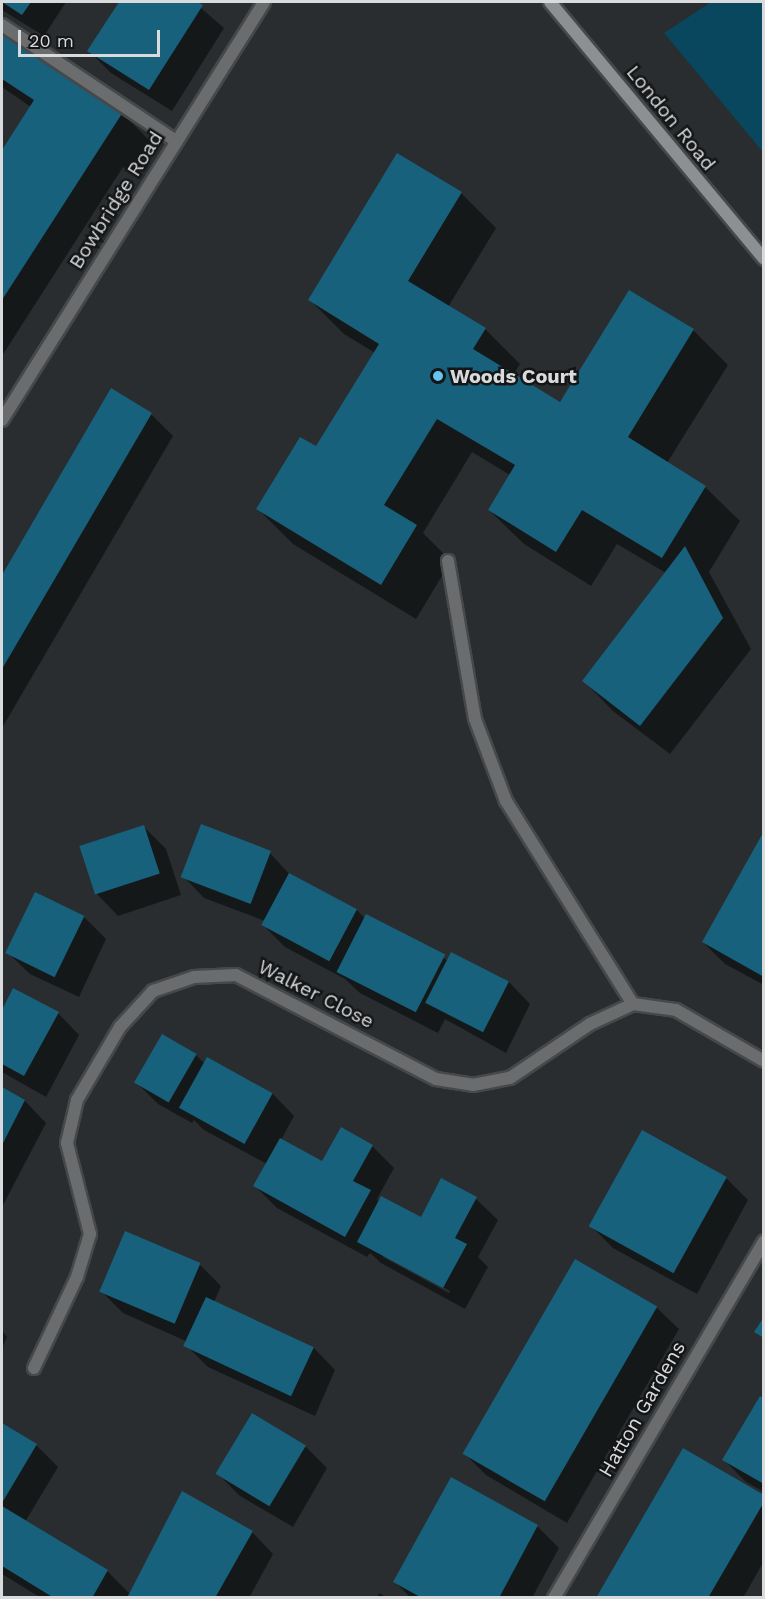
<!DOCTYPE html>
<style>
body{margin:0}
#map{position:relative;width:765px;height:1599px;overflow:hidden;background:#292d2f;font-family:"Work Sans",sans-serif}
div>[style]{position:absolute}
.green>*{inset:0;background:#09475e}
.shadow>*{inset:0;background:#0007}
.building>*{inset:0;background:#17617d;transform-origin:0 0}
.roads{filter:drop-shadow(2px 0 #45494b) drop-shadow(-2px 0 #45494b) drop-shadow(0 2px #45494b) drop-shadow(0 -2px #45494b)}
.service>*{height:12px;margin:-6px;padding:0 6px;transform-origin:6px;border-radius:6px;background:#6a6c6d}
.minor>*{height:12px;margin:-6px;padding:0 6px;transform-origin:6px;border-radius:6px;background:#6a6c6d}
.tertiary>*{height:12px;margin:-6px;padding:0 6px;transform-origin:6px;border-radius:6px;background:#6a6c6d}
.secondary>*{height:12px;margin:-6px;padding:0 6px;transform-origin:6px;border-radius:6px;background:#8d9092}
.dots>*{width:16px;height:16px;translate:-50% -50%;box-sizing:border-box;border:3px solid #131516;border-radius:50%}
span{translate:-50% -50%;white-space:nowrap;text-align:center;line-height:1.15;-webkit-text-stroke:5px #131516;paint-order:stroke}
.street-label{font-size:20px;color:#d8dadc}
.poi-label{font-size:20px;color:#d8dadc;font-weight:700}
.left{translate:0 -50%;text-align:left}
.frame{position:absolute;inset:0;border:3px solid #d8dadc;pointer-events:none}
.scale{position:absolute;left:18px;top:30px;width:142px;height:27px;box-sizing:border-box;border:3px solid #d8dadc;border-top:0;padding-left:8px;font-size:18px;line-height:21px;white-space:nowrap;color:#d8dadc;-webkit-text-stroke:4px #131516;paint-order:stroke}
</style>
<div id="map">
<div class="green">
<i style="clip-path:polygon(711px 2px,763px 2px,763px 152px,664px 33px)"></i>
</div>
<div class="shadow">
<i style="clip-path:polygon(2px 2px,66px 2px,44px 36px,2px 10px)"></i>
<i style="clip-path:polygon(120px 2px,194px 2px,224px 28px,172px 111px,111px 73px,89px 51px)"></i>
<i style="clip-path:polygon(2px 33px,122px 113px,152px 143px,132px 173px,123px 167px,2px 356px,2px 153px,31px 107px,2px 87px)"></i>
<i style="clip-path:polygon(398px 155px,461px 193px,496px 228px,448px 307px,485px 329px,520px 364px,513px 375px,561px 404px,693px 330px,728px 365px,667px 463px,705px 487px,740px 521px,709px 572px,751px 649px,670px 754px,613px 711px,584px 681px,666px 573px,617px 544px,591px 586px,524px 544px,489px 510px,510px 475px,472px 452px,423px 533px,451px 561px,416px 619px,293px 544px,258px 509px,316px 449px,375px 353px,344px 334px,310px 300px)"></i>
<i style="clip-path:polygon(112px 390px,151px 414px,173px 436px,2px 728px,2px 578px)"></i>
<i style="clip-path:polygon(144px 827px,166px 849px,181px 895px,118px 916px,97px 894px,81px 847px)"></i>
<i style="clip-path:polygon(764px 834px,764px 985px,725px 964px,703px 942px)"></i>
<i style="clip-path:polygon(270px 853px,291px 876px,357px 910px,365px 919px,449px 961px,452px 954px,509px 982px,530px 1004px,506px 1053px,445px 1019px,438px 1033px,360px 993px,345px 979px,285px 947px,263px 925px,265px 921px,204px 898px,183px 876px)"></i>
<i style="clip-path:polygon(36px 894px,84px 917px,106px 939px,79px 997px,30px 974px,8px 953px)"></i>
<i style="clip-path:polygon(14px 990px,58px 1013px,79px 1035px,46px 1097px,2px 1072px,2px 1013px)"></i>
<i style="clip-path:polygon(evenodd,196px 1055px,205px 1064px,208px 1059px,273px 1094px,294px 1116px,281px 1140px,322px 1163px,372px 1146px,394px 1168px,377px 1199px,380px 1202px,421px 1219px,476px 1199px,498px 1220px,478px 1257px,488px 1267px,465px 1309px,381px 1263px,370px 1253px,367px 1257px,277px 1208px,255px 1186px,267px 1164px,204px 1130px,194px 1120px,192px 1123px,158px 1104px,136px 1082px,196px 1055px,383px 1254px,450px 1291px,449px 1293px,383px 1257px,383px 1254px)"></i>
<i style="clip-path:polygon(2px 1088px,25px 1101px,46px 1123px,2px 1207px)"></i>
<i style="clip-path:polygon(726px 1178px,748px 1200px,697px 1294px,613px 1248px,591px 1226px)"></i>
<i style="clip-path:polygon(199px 1264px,221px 1286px,214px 1302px,314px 1348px,335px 1370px,315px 1416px,208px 1367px,186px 1345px,188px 1342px,123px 1313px,101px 1291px)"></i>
<i style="clip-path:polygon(657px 1308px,679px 1329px,567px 1523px,486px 1475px,464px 1453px)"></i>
<i style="clip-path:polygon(2px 1331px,7px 1337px,2px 1348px)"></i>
<i style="clip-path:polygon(764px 1400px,764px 1492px,746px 1482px,724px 1460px)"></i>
<i style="clip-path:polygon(252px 1415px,305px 1446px,327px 1468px,293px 1527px,240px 1496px,218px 1474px)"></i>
<i style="clip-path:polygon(2px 1425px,36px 1445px,58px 1467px,25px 1522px,107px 1571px,130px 1594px,252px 1532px,273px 1554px,249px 1598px,41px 1598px,2px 1574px)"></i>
<i style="clip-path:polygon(452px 1479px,537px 1526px,559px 1548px,532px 1598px,411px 1598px,395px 1582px)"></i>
<i style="clip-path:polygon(764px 1497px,764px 1561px,743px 1598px,597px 1598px)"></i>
<i style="clip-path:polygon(379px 1593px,388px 1598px,377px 1598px)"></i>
</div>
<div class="building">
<i style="clip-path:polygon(2px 2px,31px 2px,22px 15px)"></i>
<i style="clip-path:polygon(119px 2px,197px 2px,203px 5px,149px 90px,87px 51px)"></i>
<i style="clip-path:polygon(2px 32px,123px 112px,2px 300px,2px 150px,34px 100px,2px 79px)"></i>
<i style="clip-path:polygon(397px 153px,462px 192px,408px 281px,486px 328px,473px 349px,560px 402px,629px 290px,694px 329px,628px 437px,706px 486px,662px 558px,582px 510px,556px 552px,488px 510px,515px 465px,437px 419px,384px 505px,417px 525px,381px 585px,256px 509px,300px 437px,316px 446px,379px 344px,308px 300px)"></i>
<i style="clip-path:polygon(111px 388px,152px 413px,2px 669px,2px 575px)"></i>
<i style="clip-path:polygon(685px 546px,723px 618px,640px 726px,582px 681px)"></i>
<i style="left:201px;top:824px;width:75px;height:57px;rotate:21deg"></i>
<i style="left:144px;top:825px;width:51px;height:68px;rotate:72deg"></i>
<i style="clip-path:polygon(764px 831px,764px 977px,702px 942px)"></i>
<i style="left:289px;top:873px;width:77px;height:59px;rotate:28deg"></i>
<i style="left:35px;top:892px;width:55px;height:68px;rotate:26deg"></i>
<i style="left:366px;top:914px;width:89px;height:65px;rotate:27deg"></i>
<i style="left:451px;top:952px;width:65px;height:57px;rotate:27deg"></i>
<i style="clip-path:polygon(13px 988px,59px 1012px,24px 1076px,2px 1064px,2px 1010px)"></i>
<i style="left:162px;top:1034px;width:40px;height:56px;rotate:30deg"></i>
<i style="left:207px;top:1057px;width:75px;height:58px;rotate:29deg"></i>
<i style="clip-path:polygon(2px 1087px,25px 1100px,2px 1145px)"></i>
<i style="clip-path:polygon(341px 1127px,373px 1145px,353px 1181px,371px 1190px,345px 1237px,253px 1186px,280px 1138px,322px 1161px)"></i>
<i style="left:642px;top:1130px;width:97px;height:110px;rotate:29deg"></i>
<i style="clip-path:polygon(441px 1178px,477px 1197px,455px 1238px,467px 1244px,443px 1288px,357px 1242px,381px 1196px,421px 1217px)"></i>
<i style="left:125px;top:1231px;width:82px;height:66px;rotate:23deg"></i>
<i style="left:575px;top:1259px;width:95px;height:225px;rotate:30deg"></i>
<i style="left:206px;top:1297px;width:119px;height:54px;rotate:25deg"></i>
<i style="clip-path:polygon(764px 1317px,764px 1338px,754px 1332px)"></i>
<i style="clip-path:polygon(760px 1396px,764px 1399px,764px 1484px,722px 1460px)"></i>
<i style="left:252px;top:1413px;width:63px;height:71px;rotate:31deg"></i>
<i style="clip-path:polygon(2px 1423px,37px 1444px,2px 1503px)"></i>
<i style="clip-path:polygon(683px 1448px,764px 1495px,764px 1502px,708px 1598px,596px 1598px)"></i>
<i style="clip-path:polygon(451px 1477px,538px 1525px,499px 1598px,422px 1598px,393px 1582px)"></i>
<i style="clip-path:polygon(182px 1491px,253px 1531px,215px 1598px,127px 1598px)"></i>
<i style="clip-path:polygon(2px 1506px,108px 1570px,92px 1598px,54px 1598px,2px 1566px)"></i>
</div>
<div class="roads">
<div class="service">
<i style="left:2px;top:25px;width:209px;rotate:33.7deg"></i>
<i style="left:448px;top:561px;width:160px;rotate:80.3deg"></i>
<i style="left:475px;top:719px;width:88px;rotate:69.3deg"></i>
<i style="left:506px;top:801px;width:239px;rotate:58deg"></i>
</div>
<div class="minor">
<i style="left:34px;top:1368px;width:101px;rotate:-64.7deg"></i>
<i style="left:77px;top:1277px;width:45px;rotate:-73.2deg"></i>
<i style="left:90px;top:1234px;width:94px;rotate:-104.2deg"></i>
<i style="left:67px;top:1143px;width:44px;rotate:-76.9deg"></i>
<i style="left:77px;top:1100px;width:85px;rotate:-59.5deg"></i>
<i style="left:120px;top:1027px;width:49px;rotate:-47.5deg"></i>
<i style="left:153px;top:991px;width:43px;rotate:-18.9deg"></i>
<i style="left:194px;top:977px;width:42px;rotate:-2.7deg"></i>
<i style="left:236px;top:975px;width:225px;rotate:27.5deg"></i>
<i style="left:436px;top:1079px;width:37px;rotate:9deg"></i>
<i style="left:473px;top:1085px;width:38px;rotate:-11deg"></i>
<i style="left:510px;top:1078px;width:97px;rotate:-34deg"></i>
<i style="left:590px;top:1024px;width:47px;rotate:-24.9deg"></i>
<i style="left:633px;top:1004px;width:43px;rotate:7.9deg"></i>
<i style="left:676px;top:1010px;width:102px;rotate:30.1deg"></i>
<i style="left:554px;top:1598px;width:414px;rotate:-59.5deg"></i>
</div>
<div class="tertiary">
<i style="left:2px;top:420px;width:493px;rotate:-57.9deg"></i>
</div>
<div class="secondary">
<i style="left:550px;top:2px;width:334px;rotate:50.2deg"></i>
</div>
</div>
<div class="dots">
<i style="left:438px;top:376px;background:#65c5ef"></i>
</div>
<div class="street-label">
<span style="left:671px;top:118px;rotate:51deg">London Road</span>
<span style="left:116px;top:200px;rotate:-58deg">Bowbridge Road</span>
<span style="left:316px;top:994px;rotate:27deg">Walker Close</span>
<span style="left:642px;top:1409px;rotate:-60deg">Hatton Gardens</span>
</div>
<div class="poi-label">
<span class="left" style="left:450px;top:376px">Woods Court</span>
</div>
<div class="frame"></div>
<div class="scale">20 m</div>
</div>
